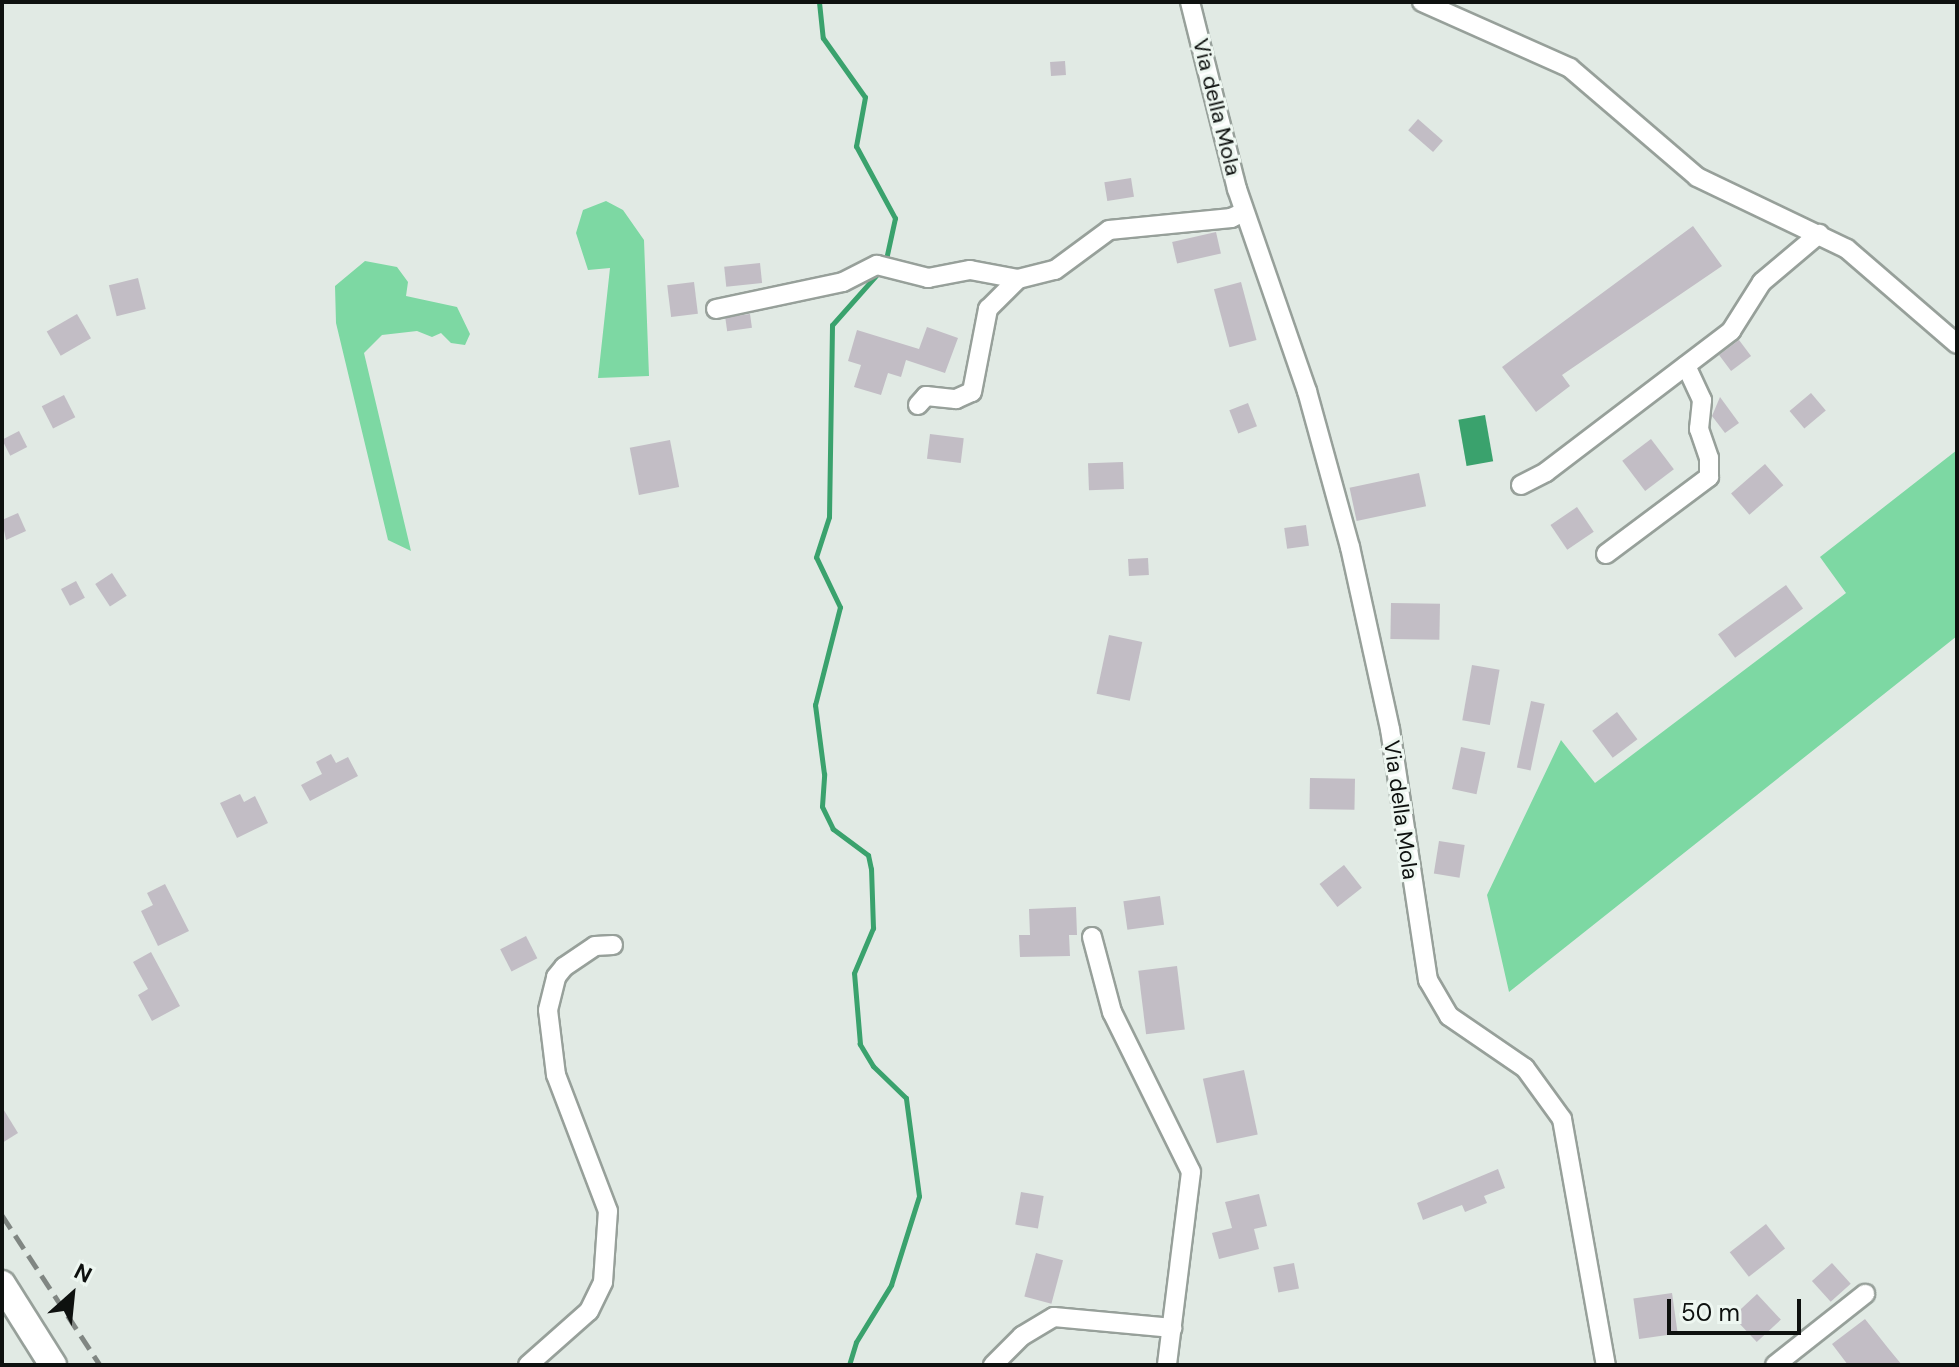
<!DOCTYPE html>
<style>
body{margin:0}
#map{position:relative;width:1959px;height:1367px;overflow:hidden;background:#e1eae4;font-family:"DM Sans",sans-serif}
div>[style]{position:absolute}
.green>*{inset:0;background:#7dd8a3}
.water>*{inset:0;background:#3aa26d;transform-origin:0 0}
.stream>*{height:5px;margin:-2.5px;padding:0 2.5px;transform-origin:2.5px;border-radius:2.5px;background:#3aa26d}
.building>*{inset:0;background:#c2bdc5;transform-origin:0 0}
.roads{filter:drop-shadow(2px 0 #97a09a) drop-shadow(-2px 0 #97a09a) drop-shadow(0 2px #97a09a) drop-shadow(0 -2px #97a09a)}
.minor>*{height:18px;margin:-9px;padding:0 9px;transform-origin:9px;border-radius:9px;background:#fff}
.secondary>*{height:26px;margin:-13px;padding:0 13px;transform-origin:13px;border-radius:13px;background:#fff}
.rail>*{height:5px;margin-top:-2.5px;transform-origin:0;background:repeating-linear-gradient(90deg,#808682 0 16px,transparent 0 24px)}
span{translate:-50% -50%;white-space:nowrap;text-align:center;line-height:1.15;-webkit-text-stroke:6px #eef7f1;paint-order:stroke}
.street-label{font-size:22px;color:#0e110f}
.frame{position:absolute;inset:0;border:4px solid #0e110f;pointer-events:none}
.north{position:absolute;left:32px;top:1255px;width:80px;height:80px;-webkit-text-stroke:6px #eef7f1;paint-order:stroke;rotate:27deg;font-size:22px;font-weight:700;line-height:32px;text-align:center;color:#0e110f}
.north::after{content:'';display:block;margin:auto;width:28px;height:36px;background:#0e110f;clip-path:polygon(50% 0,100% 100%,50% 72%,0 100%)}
.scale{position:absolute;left:1667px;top:1299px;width:134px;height:36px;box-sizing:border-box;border:4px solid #0e110f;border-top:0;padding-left:10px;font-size:24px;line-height:28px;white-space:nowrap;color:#0e110f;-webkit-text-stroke:6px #eef7f1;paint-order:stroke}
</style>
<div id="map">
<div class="green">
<i style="clip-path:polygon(606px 201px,623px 210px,644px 240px,649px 376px,598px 378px,610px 268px,588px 270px,576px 233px,583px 210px)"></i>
<i style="clip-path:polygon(365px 261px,397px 267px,408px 282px,406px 296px,457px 307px,470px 334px,465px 345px,451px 343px,441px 333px,432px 337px,417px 331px,382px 335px,364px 353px,411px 551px,388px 540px,336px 323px,335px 286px)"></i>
<i style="clip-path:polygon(1957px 450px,1957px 636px,1509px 992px,1487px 895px,1561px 740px,1595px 783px,1846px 593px,1820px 557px)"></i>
</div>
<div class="water">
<i style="left:1485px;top:415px;width:47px;height:27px;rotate:80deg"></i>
</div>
<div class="stream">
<i style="left:819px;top:2px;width:36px;rotate:84deg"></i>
<i style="left:823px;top:38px;width:72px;rotate:54.6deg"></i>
<i style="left:865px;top:97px;width:50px;rotate:100.4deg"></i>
<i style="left:856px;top:146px;width:82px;rotate:61.6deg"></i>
<i style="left:895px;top:218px;width:47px;rotate:102.3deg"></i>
<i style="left:849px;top:1365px;width:24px;rotate:-73deg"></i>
<i style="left:856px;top:1342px;width:67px;rotate:-58.4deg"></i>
<i style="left:891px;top:1285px;width:93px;rotate:-72.5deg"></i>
<i style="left:919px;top:1196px;width:99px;rotate:-97.6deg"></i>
<i style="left:906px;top:1098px;width:46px;rotate:-135.9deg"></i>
<i style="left:873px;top:1066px;width:26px;rotate:-121deg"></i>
<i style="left:860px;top:1044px;width:71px;rotate:-94.8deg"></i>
<i style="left:854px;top:973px;width:49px;rotate:-67.1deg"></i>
<i style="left:873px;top:928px;width:59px;rotate:-91.9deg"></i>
<i style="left:871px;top:869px;width:14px;rotate:-102deg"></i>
<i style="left:868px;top:855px;width:44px;rotate:-143.4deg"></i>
<i style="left:833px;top:829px;width:25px;rotate:-116deg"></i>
<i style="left:822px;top:806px;width:32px;rotate:-86deg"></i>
<i style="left:824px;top:774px;width:70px;rotate:-97.4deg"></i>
<i style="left:815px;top:705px;width:101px;rotate:-75.7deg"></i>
<i style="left:840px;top:607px;width:55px;rotate:-115.6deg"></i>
<i style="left:816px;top:557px;width:42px;rotate:-72deg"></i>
<i style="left:829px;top:517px;width:192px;rotate:-89.1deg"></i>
<i style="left:832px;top:325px;width:71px;rotate:-48.4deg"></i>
</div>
<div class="building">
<i style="left:1065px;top:61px;width:14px;height:15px;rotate:86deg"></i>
<i style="left:1418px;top:119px;width:33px;height:15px;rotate:41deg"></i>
<i style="left:1131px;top:178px;width:19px;height:27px;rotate:81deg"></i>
<i style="clip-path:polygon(1693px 226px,1722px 266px,1562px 375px,1570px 386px,1536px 412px,1502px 367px)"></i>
<i style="left:1216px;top:232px;width:22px;height:45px;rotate:77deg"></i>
<i style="left:760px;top:263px;width:20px;height:36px;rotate:84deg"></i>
<i style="left:138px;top:278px;width:32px;height:30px;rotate:76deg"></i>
<i style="left:694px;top:282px;width:32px;height:27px;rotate:83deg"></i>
<i style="left:1241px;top:282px;width:60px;height:28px;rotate:75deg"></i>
<i style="left:77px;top:314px;width:28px;height:35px;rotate:60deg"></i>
<i style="left:750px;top:314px;width:14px;height:25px;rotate:82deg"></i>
<i style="clip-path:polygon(927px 327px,958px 338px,945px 373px,906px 360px,901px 377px,888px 373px,881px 395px,854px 387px,861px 365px,848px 361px,857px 330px,919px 349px)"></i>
<i style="left:1739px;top:340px;width:20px;height:25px;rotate:53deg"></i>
<i style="left:1811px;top:393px;width:23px;height:28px;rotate:50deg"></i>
<i style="left:64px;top:395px;width:25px;height:25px;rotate:63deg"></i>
<i style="clip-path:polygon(1720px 397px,1739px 423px,1725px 433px,1712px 416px)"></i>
<i style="left:1248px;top:403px;width:25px;height:20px;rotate:69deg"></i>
<i style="left:19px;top:431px;width:18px;height:19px;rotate:63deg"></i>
<i style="left:930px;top:434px;width:34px;height:25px;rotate:7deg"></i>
<i style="left:1651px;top:439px;width:38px;height:36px;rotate:53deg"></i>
<i style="left:670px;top:440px;width:48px;height:41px;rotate:79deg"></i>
<i style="left:1123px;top:462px;width:27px;height:35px;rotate:88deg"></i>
<i style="left:1765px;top:464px;width:28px;height:45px;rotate:49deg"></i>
<i style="left:1419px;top:473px;width:34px;height:71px;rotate:78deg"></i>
<i style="left:1577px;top:507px;width:30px;height:32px;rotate:56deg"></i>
<i style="clip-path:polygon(18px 513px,26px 531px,6px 540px,2px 520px)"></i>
<i style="left:1306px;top:525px;width:21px;height:22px;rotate:82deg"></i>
<i style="left:1148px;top:558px;width:17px;height:20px;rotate:87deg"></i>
<i style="left:112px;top:573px;width:27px;height:20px;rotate:57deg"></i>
<i style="left:76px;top:581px;width:19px;height:17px;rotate:62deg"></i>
<i style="left:1786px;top:585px;width:29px;height:84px;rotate:54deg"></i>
<i style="left:1391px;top:603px;width:49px;height:36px;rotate:1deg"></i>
<i style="left:1109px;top:635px;width:34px;height:60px;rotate:12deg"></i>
<i style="left:1472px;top:665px;width:28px;height:56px;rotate:10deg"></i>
<i style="left:1531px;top:701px;width:14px;height:68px;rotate:12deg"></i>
<i style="left:1617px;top:712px;width:34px;height:31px;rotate:53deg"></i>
<i style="left:1461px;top:747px;width:25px;height:43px;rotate:12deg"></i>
<i style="clip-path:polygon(331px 754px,336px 763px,348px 757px,358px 776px,310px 801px,301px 785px,322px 774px,316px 762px)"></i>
<i style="left:1310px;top:778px;width:45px;height:31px;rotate:1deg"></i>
<i style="clip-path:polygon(240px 794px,244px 802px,255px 796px,268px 823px,237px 838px,220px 803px)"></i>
<i style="left:1439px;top:841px;width:26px;height:33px;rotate:9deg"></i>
<i style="left:1344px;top:865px;width:29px;height:31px;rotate:52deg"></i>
<i style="clip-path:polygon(165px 884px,189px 931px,158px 946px,141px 911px,153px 905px,147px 893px)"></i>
<i style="left:1160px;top:896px;width:29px;height:37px;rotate:82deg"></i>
<i style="clip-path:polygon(1076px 907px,1077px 935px,1069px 935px,1070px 956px,1020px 957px,1019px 935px,1030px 935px,1029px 909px)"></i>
<i style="left:526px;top:936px;width:25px;height:29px;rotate:63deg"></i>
<i style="clip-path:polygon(151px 952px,180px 1006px,152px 1021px,138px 995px,148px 989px,133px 962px)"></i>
<i style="left:1177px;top:966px;width:64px;height:39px;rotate:83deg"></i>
<i style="left:1244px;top:1070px;width:66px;height:42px;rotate:78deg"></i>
<i style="clip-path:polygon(2px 1107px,18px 1133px,2px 1143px)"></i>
<i style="clip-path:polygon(1498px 1169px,1505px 1188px,1484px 1196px,1487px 1203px,1465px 1212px,1462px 1205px,1423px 1220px,1417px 1203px)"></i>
<i style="left:1021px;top:1192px;width:23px;height:33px;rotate:10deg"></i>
<i style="clip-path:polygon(1259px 1194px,1267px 1226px,1254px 1229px,1259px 1249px,1219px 1259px,1212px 1233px,1232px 1228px,1225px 1202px)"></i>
<i style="left:1766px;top:1224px;width:31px;height:46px;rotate:52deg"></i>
<i style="left:1036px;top:1253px;width:28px;height:45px;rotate:15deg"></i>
<i style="left:1294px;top:1263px;width:26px;height:21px;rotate:79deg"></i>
<i style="left:1832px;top:1263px;width:28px;height:27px;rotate:48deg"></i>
<i style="left:1672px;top:1293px;width:41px;height:39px;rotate:82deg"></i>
<i style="left:1757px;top:1294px;width:35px;height:33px;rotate:47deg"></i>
<i style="clip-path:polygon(1865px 1319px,1888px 1348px,1902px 1365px,1848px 1365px,1832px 1344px)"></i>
</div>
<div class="roads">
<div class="minor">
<i style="left:1190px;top:2px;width:193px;rotate:75.9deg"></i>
<i style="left:1237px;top:189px;width:214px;rotate:70.9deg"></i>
<i style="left:1307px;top:391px;width:162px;rotate:74.6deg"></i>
<i style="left:1350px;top:547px;width:186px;rotate:77.6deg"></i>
<i style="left:1390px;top:729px;width:254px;rotate:81.4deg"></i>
<i style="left:1428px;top:980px;width:42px;rotate:59.7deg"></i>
<i style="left:1449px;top:1016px;width:92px;rotate:34.4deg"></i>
<i style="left:1525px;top:1068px;width:63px;rotate:54deg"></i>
<i style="left:1562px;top:1119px;width:250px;rotate:79.9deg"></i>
<i style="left:1422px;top:2px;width:162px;rotate:24deg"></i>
<i style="left:1570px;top:68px;width:167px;rotate:40.6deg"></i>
<i style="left:1697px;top:177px;width:166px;rotate:25.6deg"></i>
<i style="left:1847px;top:249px;width:145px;rotate:40.8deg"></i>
<i style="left:716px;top:309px;width:130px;rotate:-12deg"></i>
<i style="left:843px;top:282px;width:38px;rotate:-27deg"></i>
<i style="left:877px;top:265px;width:53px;rotate:14.3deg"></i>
<i style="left:928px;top:278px;width:43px;rotate:-10.8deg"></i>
<i style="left:970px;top:270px;width:49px;rotate:10.6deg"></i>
<i style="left:918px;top:405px;width:12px;rotate:-48deg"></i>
<i style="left:926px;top:396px;width:30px;rotate:6deg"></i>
<i style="left:956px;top:399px;width:17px;rotate:-24deg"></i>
<i style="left:972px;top:392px;width:85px;rotate:-79.1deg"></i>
<i style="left:988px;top:309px;width:42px;rotate:-45deg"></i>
<i style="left:1018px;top:279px;width:38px;rotate:-14deg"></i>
<i style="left:1055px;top:270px;width:67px;rotate:-36.5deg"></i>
<i style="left:1109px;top:230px;width:123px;rotate:-5.6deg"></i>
<i style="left:1231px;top:218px;width:14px;rotate:-25deg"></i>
<i style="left:1521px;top:485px;width:28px;rotate:-27deg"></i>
<i style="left:1546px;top:472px;width:233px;rotate:-37.3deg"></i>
<i style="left:1731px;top:331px;width:58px;rotate:-57.7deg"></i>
<i style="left:1762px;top:282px;width:75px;rotate:-40.1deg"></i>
<i style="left:1606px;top:554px;width:129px;rotate:-36.8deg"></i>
<i style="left:1709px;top:477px;width:19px;rotate:-90deg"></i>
<i style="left:1709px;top:458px;width:31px;rotate:-109deg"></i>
<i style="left:1699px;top:429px;width:29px;rotate:-84deg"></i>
<i style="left:1702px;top:400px;width:38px;rotate:-115deg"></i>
<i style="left:1092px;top:937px;width:78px;rotate:75.1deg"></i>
<i style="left:1112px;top:1012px;width:178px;rotate:63.7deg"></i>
<i style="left:1191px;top:1172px;width:194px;rotate:97.1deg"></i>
<i style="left:528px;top:1365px;width:81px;rotate:-41.5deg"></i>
<i style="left:589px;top:1311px;width:32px;rotate:-64deg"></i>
<i style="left:603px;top:1282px;width:71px;rotate:-86deg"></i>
<i style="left:608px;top:1211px;width:146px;rotate:-110.9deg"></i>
<i style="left:556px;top:1075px;width:65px;rotate:-97deg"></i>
<i style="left:548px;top:1010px;width:34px;rotate:-76deg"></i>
<i style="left:556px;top:977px;width:13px;rotate:-51deg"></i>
<i style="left:564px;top:967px;width:37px;rotate:-34deg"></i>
<i style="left:595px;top:946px;width:18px;rotate:-3deg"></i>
<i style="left:993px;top:1365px;width:41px;rotate:-45deg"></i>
<i style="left:1022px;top:1336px;width:37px;rotate:-31deg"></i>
<i style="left:1054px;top:1317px;width:119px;rotate:5.3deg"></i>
<i style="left:1775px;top:1365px;width:115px;rotate:-38.3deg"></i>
</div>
<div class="secondary">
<i style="left:2px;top:1284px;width:96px;rotate:57.8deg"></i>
</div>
</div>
<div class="rail">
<i style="left:2px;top:1215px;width:179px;rotate:56.8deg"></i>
</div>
<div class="street-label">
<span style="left:1217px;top:107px;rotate:76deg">Via della Mola</span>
<span style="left:1401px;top:810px;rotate:82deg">Via della Mola</span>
</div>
<div class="frame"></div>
<div class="north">N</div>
<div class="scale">50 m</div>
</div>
